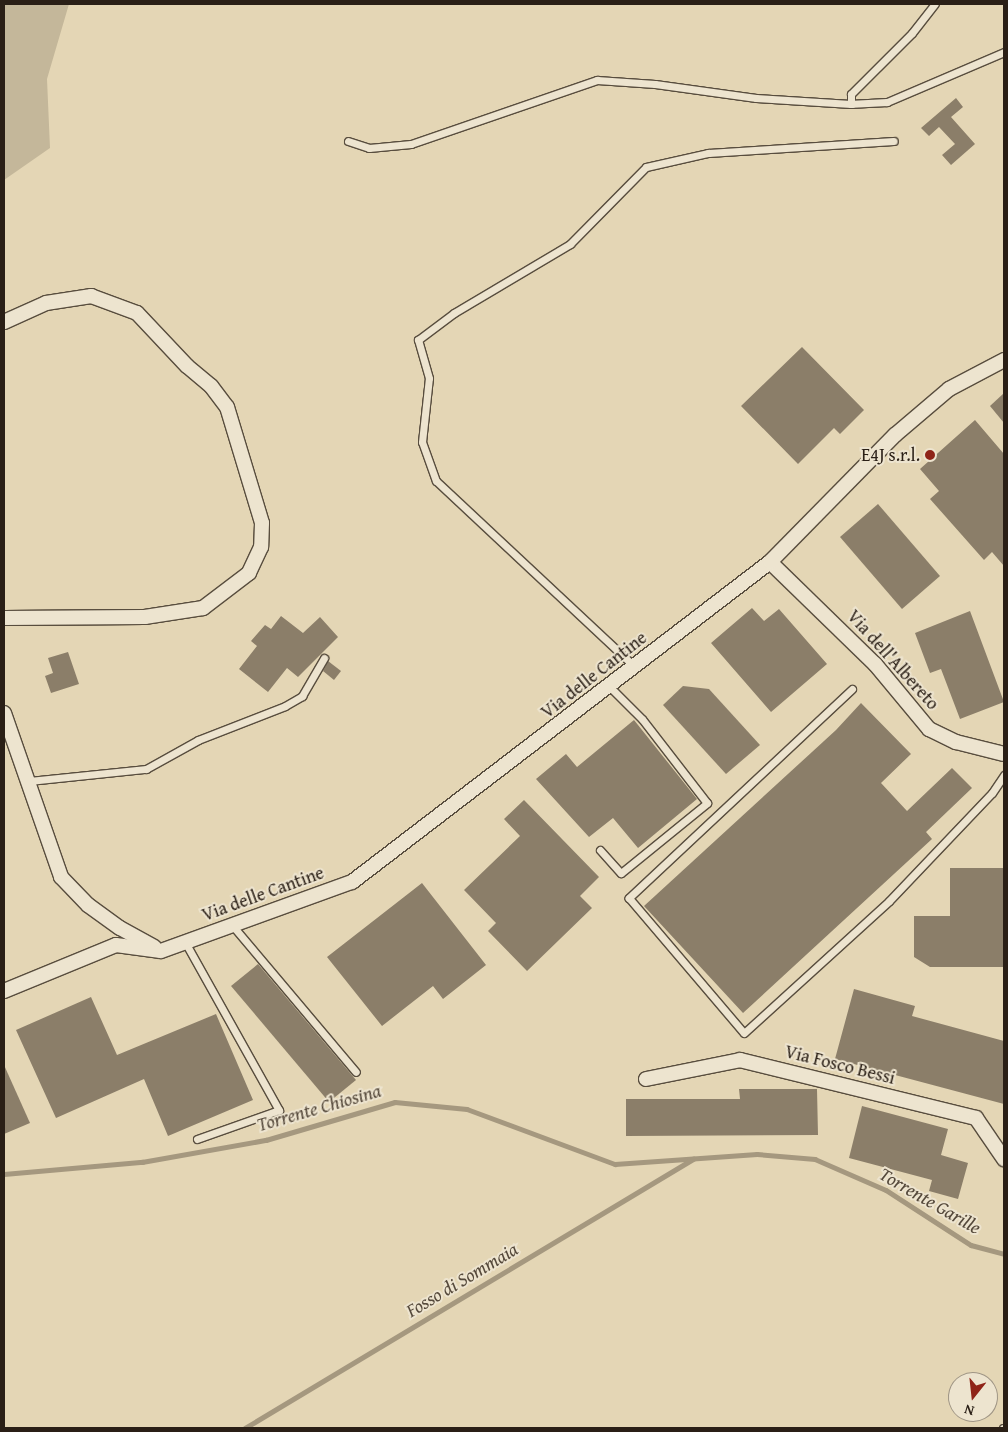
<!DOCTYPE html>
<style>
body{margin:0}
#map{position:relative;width:1008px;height:1432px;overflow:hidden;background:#e4d6b5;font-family:"Gentium Book Plus",serif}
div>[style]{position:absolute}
.green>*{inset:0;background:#c4b79a}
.stream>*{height:4.5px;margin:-2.25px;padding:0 2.25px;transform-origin:2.25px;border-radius:2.25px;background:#a5987f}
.building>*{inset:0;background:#8b7e69}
.roads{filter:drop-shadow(1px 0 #584d3e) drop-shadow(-1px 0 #584d3e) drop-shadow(0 1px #584d3e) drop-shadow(0 -1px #584d3e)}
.lane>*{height:7px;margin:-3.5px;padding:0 3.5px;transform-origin:3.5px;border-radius:3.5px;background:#ede4cf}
.street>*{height:14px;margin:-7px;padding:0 7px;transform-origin:7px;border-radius:7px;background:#ede4cf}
.dots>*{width:14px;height:14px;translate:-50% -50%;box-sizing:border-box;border:2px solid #ede4cf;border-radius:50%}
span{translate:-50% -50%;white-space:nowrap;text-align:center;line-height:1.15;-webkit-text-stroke:4px #ede4cf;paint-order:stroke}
.poi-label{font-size:18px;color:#2a1f16}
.right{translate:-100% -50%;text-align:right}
.street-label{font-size:18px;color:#2a1f16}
.water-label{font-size:19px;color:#55493b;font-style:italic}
.frame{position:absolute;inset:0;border:5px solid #2a1f16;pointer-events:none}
.north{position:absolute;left:948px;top:1372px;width:50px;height:50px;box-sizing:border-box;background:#ede4cf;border:1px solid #9f9585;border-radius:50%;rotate:196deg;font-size:14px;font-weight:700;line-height:20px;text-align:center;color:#2a1f16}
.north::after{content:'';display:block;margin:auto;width:18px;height:22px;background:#8f2418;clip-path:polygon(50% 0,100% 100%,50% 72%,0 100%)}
</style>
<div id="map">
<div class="green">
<div style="clip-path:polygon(4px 4px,69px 4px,47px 79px,50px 148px,4px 180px)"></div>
</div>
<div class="stream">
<div style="left:4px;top:1174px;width:139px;rotate:-5deg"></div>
<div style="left:142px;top:1162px;width:126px;rotate:-10.1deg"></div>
<div style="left:266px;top:1140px;width:134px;rotate:-16.4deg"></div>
<div style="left:395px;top:1102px;width:72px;rotate:5.6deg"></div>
<div style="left:467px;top:1109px;width:158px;rotate:20.4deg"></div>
<div style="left:615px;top:1164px;width:142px;rotate:-4deg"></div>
<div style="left:757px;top:1154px;width:58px;rotate:4.9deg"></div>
<div style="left:815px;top:1159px;width:77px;rotate:23.6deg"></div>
<div style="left:886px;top:1190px;width:101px;rotate:32.9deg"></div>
<div style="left:971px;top:1245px;width:34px;rotate:15deg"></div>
<div style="left:245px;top:1428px;width:523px;rotate:-30.98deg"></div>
</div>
<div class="building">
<div style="clip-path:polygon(956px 98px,963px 107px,951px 117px,975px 144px,951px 165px,942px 155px,955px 144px,939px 127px,929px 136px,921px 128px)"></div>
<div style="clip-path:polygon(802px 347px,864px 410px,840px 434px,834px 428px,798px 464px,741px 406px)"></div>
<div style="clip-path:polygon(1004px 393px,1004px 423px,990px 406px)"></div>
<div style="clip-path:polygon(975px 420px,1004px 454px,1004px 566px,992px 552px,984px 560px,930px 499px,939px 491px,920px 469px)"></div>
<div style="clip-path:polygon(878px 504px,940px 576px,902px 609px,840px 537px)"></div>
<div style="clip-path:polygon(752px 608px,764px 621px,779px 609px,827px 664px,771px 712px,711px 643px)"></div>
<div style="clip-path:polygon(970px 611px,1004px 702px,960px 719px,941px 669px,930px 673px,915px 633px)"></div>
<div style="clip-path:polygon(281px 616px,303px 633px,320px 617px,338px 637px,298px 677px,287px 668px,268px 692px,239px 669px,257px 646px,251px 641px,265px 625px,271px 629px)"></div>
<div style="clip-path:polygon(68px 652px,79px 684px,51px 693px,45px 676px,53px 673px,48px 658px)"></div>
<div style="clip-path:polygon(328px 661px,341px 671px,334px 680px,323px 671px)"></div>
<div style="clip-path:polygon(683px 686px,709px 689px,760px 745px,726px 774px,663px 705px)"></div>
<div style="clip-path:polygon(861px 703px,911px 754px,881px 783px,907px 811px,952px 768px,972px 788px,926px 832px,932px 839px,743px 1013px,644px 906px,836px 730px)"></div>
<div style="clip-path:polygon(634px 720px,697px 799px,638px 848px,613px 818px,589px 837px,536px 779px,566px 754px,577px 767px)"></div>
<div style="clip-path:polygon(524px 800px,599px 877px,580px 896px,592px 908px,527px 971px,488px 931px,496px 923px,464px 890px,520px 836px,504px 819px)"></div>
<div style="clip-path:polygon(950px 868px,1004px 868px,1004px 967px,930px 967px,914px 957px,914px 916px,950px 916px)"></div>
<div style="clip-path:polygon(422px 883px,486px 965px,443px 999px,433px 986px,382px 1026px,327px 957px)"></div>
<div style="clip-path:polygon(258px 964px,356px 1080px,329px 1102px,231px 986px)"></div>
<div style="clip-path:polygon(854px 989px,915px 1006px,912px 1016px,1004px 1041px,1004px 1104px,835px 1059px)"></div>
<div style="clip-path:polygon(91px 997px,117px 1055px,216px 1014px,253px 1100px,168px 1136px,144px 1079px,56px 1118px,16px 1030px)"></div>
<div style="clip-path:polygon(4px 1065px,30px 1123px,4px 1134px)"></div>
<div style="clip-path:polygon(739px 1089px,817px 1089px,818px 1135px,626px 1136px,626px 1099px,740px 1099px)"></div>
<div style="clip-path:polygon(862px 1106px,948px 1129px,941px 1155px,968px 1163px,958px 1199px,929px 1191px,932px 1180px,849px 1158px)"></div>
</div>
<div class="roads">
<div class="lane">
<div style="left:851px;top:104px;width:10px;rotate:-90deg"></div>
<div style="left:851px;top:94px;width:86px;rotate:-45deg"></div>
<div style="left:912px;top:33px;width:37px;rotate:-52deg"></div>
<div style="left:348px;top:141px;width:22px;rotate:18deg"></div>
<div style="left:369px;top:148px;width:42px;rotate:-5.4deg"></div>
<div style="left:411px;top:144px;width:197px;rotate:-19deg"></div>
<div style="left:597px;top:80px;width:58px;rotate:3.9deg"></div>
<div style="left:655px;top:84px;width:102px;rotate:7.9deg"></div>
<div style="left:756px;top:98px;width:95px;rotate:3.6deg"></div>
<div style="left:851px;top:104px;width:36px;rotate:-3deg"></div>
<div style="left:887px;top:102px;width:127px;rotate:-23.1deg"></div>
<div style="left:635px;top:667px;width:272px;rotate:-136.9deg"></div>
<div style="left:436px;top:481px;width:41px;rotate:-109.7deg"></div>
<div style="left:422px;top:442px;width:64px;rotate:-83.8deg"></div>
<div style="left:429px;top:378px;width:40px;rotate:-106deg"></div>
<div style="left:418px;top:340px;width:45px;rotate:-36.9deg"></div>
<div style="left:454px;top:313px;width:135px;rotate:-30.7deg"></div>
<div style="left:570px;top:244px;width:108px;rotate:-45.4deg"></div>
<div style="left:646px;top:167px;width:64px;rotate:-12.7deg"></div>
<div style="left:708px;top:153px;width:186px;rotate:-3.7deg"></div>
<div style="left:852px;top:689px;width:306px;rotate:136.9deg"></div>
<div style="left:629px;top:898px;width:177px;rotate:49.6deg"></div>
<div style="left:744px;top:1033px;width:196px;rotate:-42.3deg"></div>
<div style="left:889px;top:901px;width:149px;rotate:-46.4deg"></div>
<div style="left:992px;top:793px;width:22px;rotate:-56deg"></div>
<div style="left:29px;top:781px;width:118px;rotate:-5.9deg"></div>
<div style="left:146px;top:769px;width:60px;rotate:-29.1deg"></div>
<div style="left:198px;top:740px;width:93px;rotate:-21.3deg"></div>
<div style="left:285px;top:706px;width:20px;rotate:-30deg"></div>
<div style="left:302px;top:696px;width:44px;rotate:-59.9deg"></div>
<div style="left:600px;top:850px;width:31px;rotate:48deg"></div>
<div style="left:621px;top:873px;width:111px;rotate:-39.1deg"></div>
<div style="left:707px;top:803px;width:106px;rotate:-127.7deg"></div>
<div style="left:642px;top:719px;width:45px;rotate:-135deg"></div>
<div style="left:232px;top:925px;width:192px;rotate:49.9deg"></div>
<div style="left:185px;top:942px;width:193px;rotate:60.8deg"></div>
<div style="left:279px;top:1110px;width:87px;rotate:160.5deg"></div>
<div style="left:1003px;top:1428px;width:1px"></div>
</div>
<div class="street">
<div style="left:4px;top:322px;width:46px;rotate:-24.3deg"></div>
<div style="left:46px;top:303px;width:46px;rotate:-8.8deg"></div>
<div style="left:91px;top:296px;width:49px;rotate:20.3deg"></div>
<div style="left:137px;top:313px;width:73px;rotate:46.7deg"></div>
<div style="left:187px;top:366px;width:31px;rotate:40deg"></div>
<div style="left:211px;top:386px;width:26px;rotate:53deg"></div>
<div style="left:227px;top:407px;width:121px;rotate:73.2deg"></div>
<div style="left:262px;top:523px;width:24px;rotate:92deg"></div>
<div style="left:261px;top:547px;width:29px;rotate:115deg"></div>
<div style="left:249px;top:573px;width:58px;rotate:142.7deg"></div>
<div style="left:203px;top:608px;width:59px;rotate:171.2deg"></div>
<div style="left:145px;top:617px;width:141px;rotate:179.6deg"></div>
<div style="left:770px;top:562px;width:146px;rotate:44.2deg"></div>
<div style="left:875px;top:664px;width:85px;rotate:50.3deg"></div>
<div style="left:929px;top:729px;width:30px;rotate:26deg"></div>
<div style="left:956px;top:742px;width:49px;rotate:14deg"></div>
<div style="left:4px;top:713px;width:174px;rotate:70.8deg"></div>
<div style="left:61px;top:877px;width:39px;rotate:46deg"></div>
<div style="left:88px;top:905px;width:39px;rotate:36deg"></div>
<div style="left:120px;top:928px;width:39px;rotate:29deg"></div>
<div style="left:4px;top:991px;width:121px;rotate:-22.3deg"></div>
<div style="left:116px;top:945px;width:45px;rotate:7.6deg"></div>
<div style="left:161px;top:951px;width:203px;rotate:-19.9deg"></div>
<div style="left:352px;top:882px;width:526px;rotate:-37.44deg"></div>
<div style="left:770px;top:562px;width:178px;rotate:-45.5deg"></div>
<div style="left:895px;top:435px;width:71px;rotate:-40.4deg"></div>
<div style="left:949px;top:389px;width:62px;rotate:-27.8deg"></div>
<div style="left:646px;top:1079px;width:96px;rotate:-11.4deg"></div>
<div style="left:740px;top:1060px;width:243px;rotate:13.8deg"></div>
<div style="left:976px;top:1118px;width:50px;rotate:55.7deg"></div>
</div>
</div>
<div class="dots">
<div style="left:930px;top:455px;background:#8f2418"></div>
</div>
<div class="poi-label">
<span class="right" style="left:920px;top:455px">E4J s.r.l.</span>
</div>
<div class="street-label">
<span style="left:893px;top:660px;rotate:48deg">Via dell'Albereto</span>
<span style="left:594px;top:675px;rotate:-38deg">Via delle Cantine</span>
<span style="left:263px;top:894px;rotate:-20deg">Via delle Cantine</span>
<span style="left:840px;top:1065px;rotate:14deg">Via Fosco Bessi</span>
</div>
<div class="water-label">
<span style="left:319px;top:1108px;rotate:-16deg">Torrente Chiosina</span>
<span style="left:930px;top:1201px;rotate:30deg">Torrente Garille</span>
<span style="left:462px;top:1280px;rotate:-31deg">Fosso di Sommaia</span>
</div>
<div class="frame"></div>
<div class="north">N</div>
</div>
